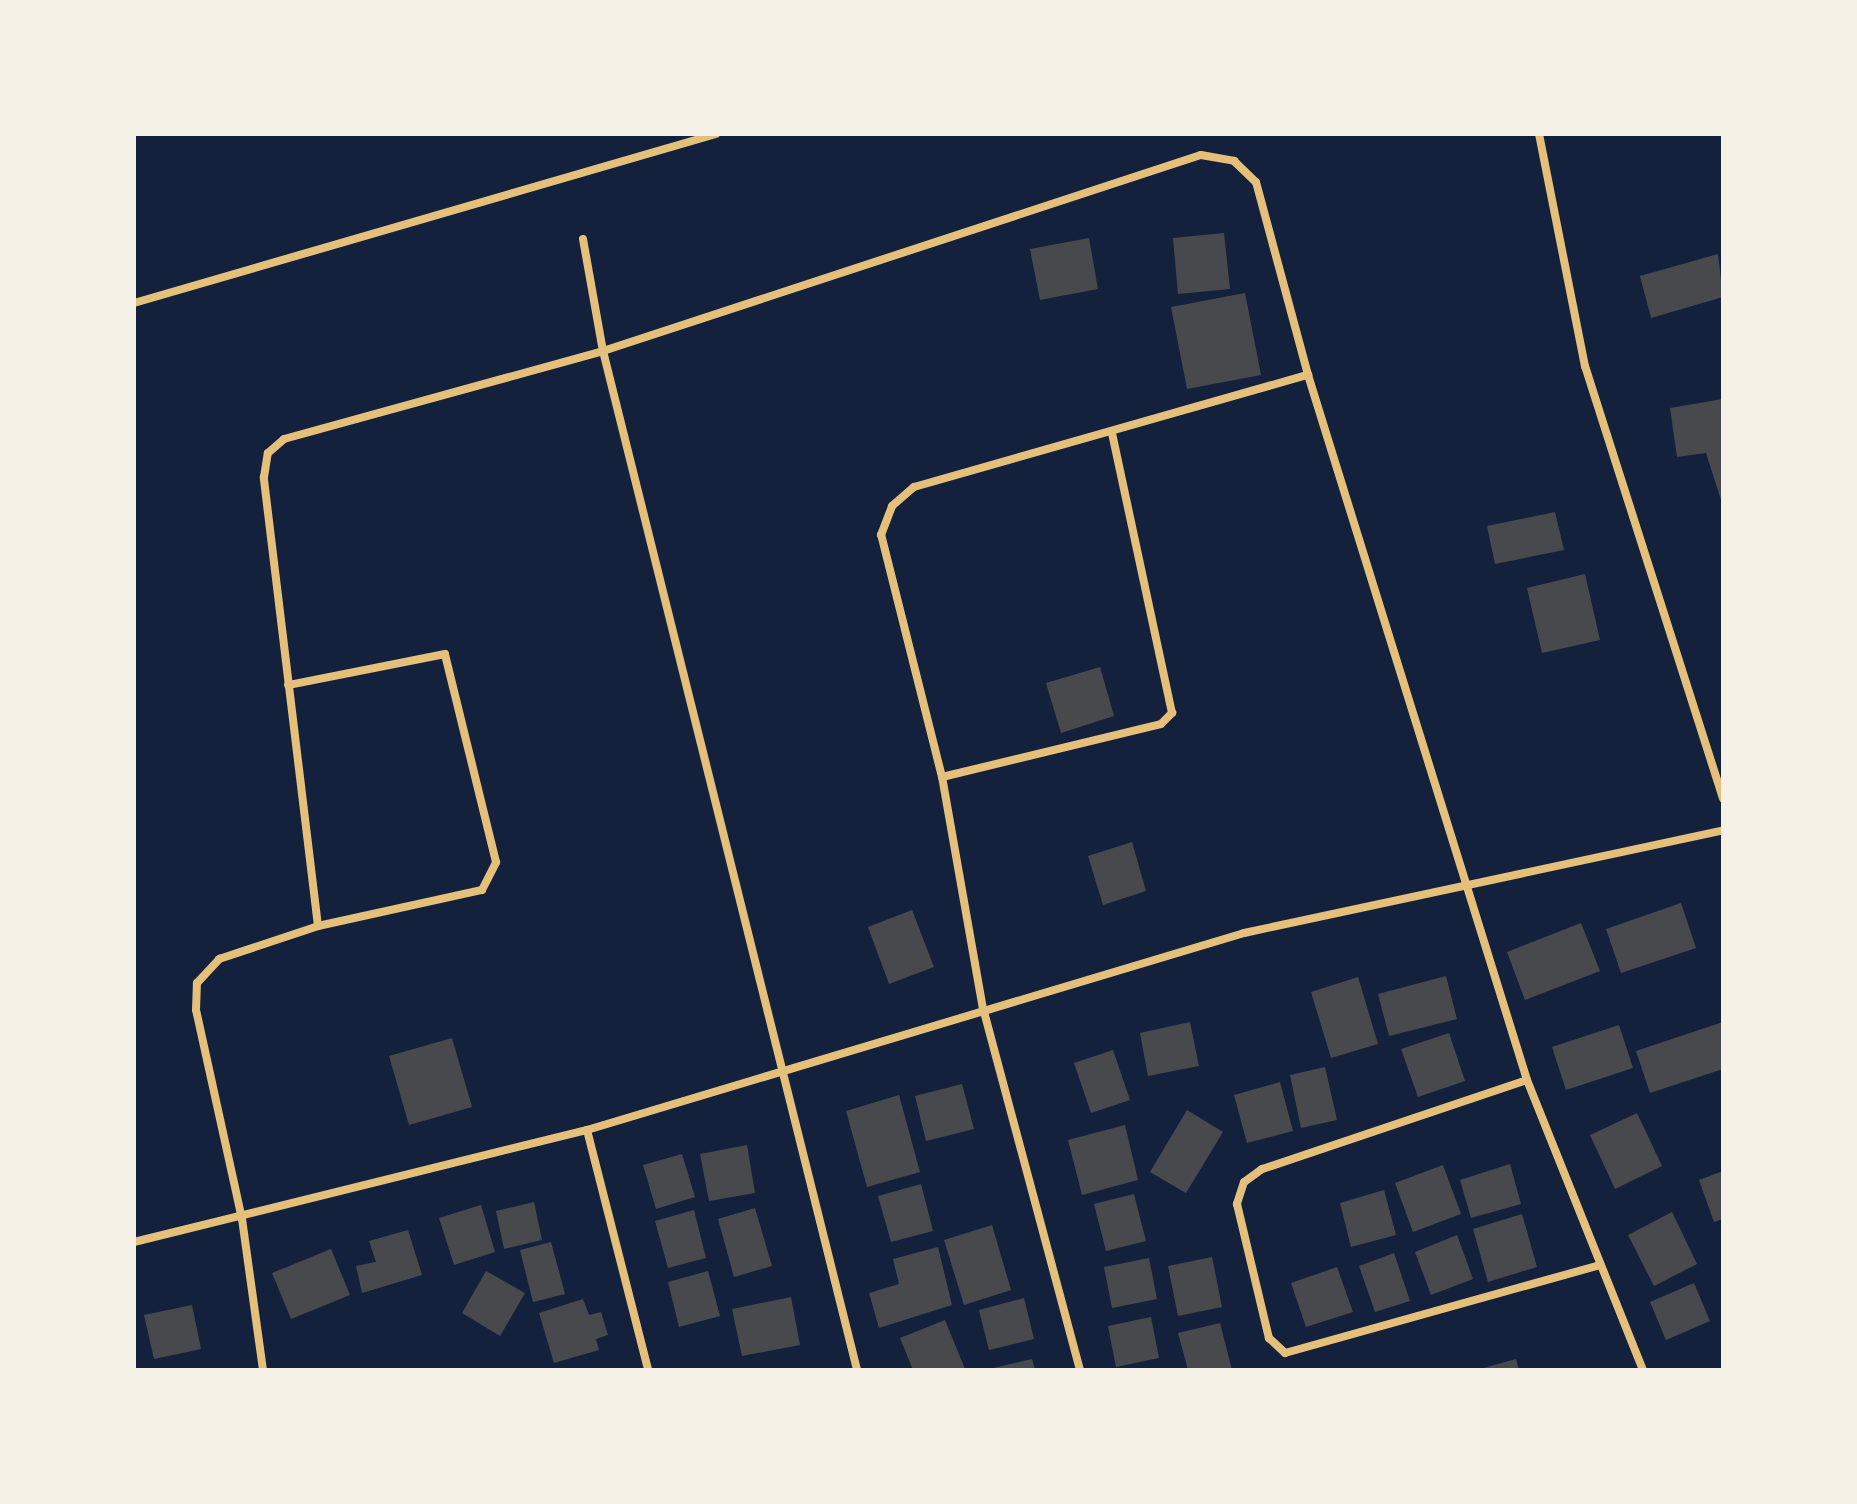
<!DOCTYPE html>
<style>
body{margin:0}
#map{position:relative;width:1857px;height:1504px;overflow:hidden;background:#14213d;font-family:"Golos Text",sans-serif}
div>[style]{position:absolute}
.building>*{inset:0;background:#48494c}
.minor>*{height:8px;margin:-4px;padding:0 4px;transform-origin:4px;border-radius:4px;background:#e5c07b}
span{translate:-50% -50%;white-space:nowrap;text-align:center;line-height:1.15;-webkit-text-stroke:8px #f6f1e7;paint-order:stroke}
.frame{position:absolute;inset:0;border:136px solid #f6f1e7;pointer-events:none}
</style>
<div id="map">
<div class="building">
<div style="clip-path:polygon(1224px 233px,1230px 289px,1178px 294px,1173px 238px)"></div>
<div style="clip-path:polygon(1089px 238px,1098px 289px,1040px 300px,1030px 249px)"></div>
<div style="clip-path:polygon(1718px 254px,1723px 297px,1651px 318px,1640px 276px)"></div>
<div style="clip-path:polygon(1245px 293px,1261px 375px,1187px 389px,1171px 307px)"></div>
<div style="clip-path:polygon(1723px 399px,1723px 503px,1722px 503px,1706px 453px,1677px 457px,1670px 408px)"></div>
<div style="clip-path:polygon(1555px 512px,1564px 550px,1495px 564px,1487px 526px)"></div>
<div style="clip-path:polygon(1585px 574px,1600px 640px,1542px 653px,1527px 588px)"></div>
<div style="clip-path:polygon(1100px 667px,1114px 716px,1061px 733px,1046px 683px)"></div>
<div style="clip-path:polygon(1132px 842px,1146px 891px,1103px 905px,1088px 856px)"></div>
<div style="clip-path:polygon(1681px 903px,1696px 948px,1621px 973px,1606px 929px)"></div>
<div style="clip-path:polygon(912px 910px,934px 967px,889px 984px,868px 927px)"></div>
<div style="clip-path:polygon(1581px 923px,1600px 971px,1525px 1000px,1507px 952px)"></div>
<div style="clip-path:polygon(1446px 976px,1457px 1019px,1389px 1036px,1378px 994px)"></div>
<div style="clip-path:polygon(1358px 977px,1378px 1044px,1331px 1058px,1311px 992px)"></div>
<div style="clip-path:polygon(1190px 1022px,1199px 1066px,1148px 1076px,1140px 1033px)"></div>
<div style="clip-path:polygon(1723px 1022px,1723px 1069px,1650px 1093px,1636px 1051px)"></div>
<div style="clip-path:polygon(1619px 1025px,1633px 1068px,1566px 1090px,1552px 1047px)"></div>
<div style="clip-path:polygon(1449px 1033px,1465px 1081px,1418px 1097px,1401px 1049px)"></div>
<div style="clip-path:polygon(452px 1038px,472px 1107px,409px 1125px,389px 1056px)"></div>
<div style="clip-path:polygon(1113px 1050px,1130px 1100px,1091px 1113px,1074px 1063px)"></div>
<div style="clip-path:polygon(1325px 1067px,1337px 1120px,1301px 1128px,1290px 1075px)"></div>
<div style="clip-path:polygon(1280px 1082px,1293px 1131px,1247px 1143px,1234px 1095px)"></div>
<div style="clip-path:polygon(962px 1084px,974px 1129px,926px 1141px,915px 1096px)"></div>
<div style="clip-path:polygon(899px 1095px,920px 1172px,867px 1187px,846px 1111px)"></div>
<div style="clip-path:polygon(1187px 1110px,1223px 1132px,1186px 1193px,1150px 1172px)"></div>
<div style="clip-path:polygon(1637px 1113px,1662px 1166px,1615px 1189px,1590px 1135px)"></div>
<div style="clip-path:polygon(1125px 1125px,1138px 1180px,1082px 1195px,1068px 1140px)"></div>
<div style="clip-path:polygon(747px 1145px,755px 1193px,709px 1201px,700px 1154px)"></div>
<div style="clip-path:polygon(682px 1154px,695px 1197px,656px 1209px,643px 1165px)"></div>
<div style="clip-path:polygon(1510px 1164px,1521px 1204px,1471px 1218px,1460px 1180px)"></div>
<div style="clip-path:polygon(1443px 1165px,1461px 1214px,1413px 1232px,1395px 1183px)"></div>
<div style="clip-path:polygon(1723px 1171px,1723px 1219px,1714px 1222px,1699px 1180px)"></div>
<div style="clip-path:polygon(921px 1184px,933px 1231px,891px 1242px,878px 1196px)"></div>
<div style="clip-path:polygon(1384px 1190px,1396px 1235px,1351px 1247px,1340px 1203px)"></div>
<div style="clip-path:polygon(1134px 1194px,1146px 1241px,1106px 1251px,1094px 1204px)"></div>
<div style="clip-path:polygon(534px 1202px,542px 1240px,504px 1249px,496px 1211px)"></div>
<div style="clip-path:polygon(481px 1205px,495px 1252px,454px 1265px,439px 1218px)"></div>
<div style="clip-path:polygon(755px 1208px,772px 1266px,734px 1277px,718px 1219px)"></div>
<div style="clip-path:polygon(694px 1210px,706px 1258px,668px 1268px,655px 1221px)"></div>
<div style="clip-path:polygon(1672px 1212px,1697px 1264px,1654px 1286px,1628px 1235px)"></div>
<div style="clip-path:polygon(1522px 1214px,1537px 1267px,1488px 1282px,1473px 1229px)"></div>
<div style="clip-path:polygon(992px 1225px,1011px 1290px,964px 1305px,944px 1240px)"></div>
<div style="clip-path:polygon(408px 1230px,422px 1275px,362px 1293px,356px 1266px,376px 1262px,369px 1241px)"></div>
<div style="clip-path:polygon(1457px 1235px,1473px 1279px,1431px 1295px,1415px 1252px)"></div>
<div style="clip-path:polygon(551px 1242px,565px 1294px,533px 1302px,520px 1250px)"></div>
<div style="clip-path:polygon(938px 1247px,952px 1305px,879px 1328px,869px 1293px,899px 1284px,893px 1259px)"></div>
<div style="clip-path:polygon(331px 1249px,350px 1295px,291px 1319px,272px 1273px)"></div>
<div style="clip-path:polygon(1394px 1253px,1410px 1301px,1375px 1312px,1359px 1266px)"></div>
<div style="clip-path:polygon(1212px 1257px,1222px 1307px,1178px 1316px,1168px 1266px)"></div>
<div style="clip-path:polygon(1149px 1258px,1157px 1299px,1112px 1308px,1104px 1267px)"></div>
<div style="clip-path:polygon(1337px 1267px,1353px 1312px,1306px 1327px,1291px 1283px)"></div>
<div style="clip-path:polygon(486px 1271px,525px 1293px,500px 1336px,462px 1313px)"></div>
<div style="clip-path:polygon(708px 1271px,720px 1316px,679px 1327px,668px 1282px)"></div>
<div style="clip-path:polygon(1694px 1283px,1710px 1321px,1666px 1340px,1650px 1302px)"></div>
<div style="clip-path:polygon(791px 1297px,800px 1345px,742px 1356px,732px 1309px)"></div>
<div style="clip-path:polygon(1024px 1298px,1034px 1339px,989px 1350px,979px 1310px)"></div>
<div style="clip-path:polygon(583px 1299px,589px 1315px,601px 1312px,608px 1335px,596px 1339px,599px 1350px,554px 1363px,539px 1313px)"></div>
<div style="clip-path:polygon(192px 1305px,201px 1349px,154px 1359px,144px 1315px)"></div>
<div style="clip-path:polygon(1151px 1317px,1159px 1358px,1116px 1367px,1108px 1326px)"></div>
<div style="clip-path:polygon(945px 1320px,965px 1369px,913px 1370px,900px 1338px)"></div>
<div style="clip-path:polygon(1220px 1323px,1232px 1370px,1188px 1370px,1178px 1333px)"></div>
<div style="clip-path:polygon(1032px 1359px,1035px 1370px,989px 1370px,989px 1369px)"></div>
<div style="clip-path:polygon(1516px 1359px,1519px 1370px,1480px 1370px,1480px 1369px)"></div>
</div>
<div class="minor">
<div style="left:1539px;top:134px;width:237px;rotate:78.8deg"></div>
<div style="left:1585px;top:366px;width:454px;rotate:72.3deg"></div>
<div style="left:583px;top:239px;width:114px;rotate:79.9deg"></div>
<div style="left:603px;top:351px;width:1050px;rotate:76deg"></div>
<div style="left:134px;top:303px;width:606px;rotate:-16.19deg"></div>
<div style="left:942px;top:777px;width:225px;rotate:-13.6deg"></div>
<div style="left:1161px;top:724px;width:16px;rotate:-45deg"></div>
<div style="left:1172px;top:713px;width:286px;rotate:-102.1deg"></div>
<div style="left:318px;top:926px;width:452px;rotate:-96.9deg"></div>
<div style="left:264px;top:477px;width:24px;rotate:-81deg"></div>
<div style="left:268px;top:453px;width:21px;rotate:-41deg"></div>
<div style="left:284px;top:439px;width:331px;rotate:-15.4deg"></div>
<div style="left:603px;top:351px;width:629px;rotate:-18.15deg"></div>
<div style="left:1201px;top:155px;width:34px;rotate:10deg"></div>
<div style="left:1234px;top:161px;width:30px;rotate:44deg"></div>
<div style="left:1256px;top:182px;width:200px;rotate:74.9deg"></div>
<div style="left:1308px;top:375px;width:738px;rotate:72.74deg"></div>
<div style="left:1527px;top:1080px;width:312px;rotate:68.2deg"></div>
<div style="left:1527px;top:1080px;width:280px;rotate:161.4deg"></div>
<div style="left:1262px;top:1169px;width:22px;rotate:144deg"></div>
<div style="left:1244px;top:1182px;width:23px;rotate:108deg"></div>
<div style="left:1237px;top:1204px;width:138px;rotate:76.6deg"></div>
<div style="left:1269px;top:1338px;width:22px;rotate:43deg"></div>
<div style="left:1285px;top:1353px;width:327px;rotate:-15.6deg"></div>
<div style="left:587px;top:1130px;width:248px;rotate:75.7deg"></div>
<div style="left:134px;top:1242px;width:467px;rotate:-13.9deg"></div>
<div style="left:587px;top:1130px;width:686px;rotate:-16.69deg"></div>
<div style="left:1244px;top:933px;width:490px;rotate:-12.1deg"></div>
<div style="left:263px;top:1370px;width:152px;rotate:-97.9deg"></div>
<div style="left:242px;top:1219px;width:214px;rotate:-102.4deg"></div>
<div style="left:196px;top:1010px;width:27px;rotate:-88deg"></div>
<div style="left:197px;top:983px;width:33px;rotate:-47deg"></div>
<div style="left:219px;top:959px;width:104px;rotate:-18.4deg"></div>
<div style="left:318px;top:926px;width:168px;rotate:-12.4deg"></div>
<div style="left:482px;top:890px;width:31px;rotate:-63deg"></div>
<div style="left:496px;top:862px;width:214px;rotate:-103.8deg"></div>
<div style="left:445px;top:654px;width:160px;rotate:168.8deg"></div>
<div style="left:1080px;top:1370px;width:374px;rotate:-105deg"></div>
<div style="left:983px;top:1009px;width:236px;rotate:-100deg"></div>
<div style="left:942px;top:777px;width:250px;rotate:-104.1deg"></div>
<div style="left:881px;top:535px;width:31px;rotate:-69deg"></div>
<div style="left:892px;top:506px;width:29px;rotate:-41deg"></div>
<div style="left:914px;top:487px;width:410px;rotate:-15.9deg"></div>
</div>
<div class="frame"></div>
</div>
